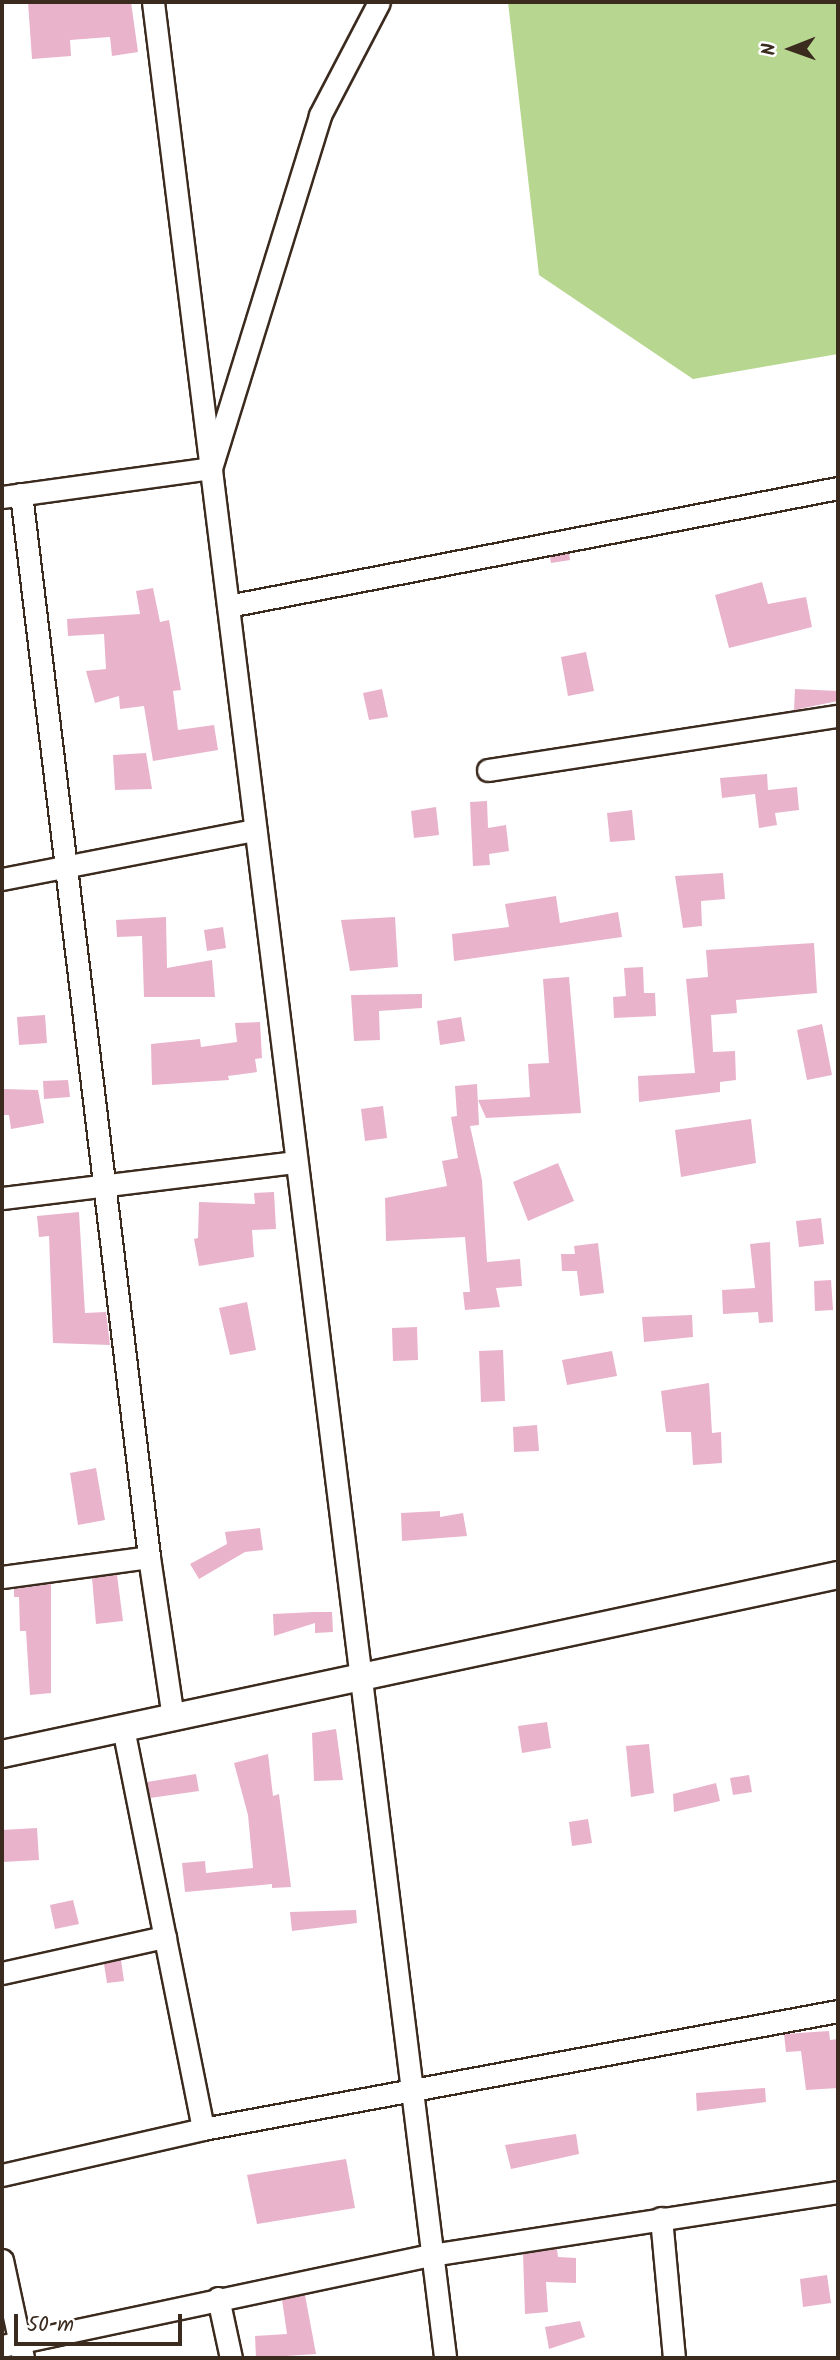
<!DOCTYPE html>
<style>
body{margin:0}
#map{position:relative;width:840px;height:2360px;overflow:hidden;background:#fff;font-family:Kalam,sans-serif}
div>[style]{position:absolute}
.green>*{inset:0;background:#b7d68f}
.building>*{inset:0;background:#e9b3cc}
.roads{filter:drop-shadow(2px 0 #3b2a1e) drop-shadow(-2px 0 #3b2a1e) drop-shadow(0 2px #3b2a1e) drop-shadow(0 -2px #3b2a1e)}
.minor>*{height:21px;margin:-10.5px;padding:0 10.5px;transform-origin:10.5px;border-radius:10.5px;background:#fff}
.tertiary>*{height:26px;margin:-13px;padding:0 13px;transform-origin:13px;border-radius:13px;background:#fff}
span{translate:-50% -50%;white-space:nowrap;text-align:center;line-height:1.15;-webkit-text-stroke:5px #fff;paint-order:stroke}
.frame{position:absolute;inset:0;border:4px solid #3b2a1e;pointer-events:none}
.north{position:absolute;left:756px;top:14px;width:70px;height:70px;-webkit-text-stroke:5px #fff;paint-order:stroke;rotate:269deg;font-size:19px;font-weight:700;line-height:28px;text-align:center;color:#3b2a1e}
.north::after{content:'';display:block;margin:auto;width:24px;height:32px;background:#3b2a1e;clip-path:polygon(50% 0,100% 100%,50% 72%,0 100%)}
.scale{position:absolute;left:14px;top:2314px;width:168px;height:32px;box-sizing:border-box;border:4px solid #3b2a1e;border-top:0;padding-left:9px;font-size:21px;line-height:24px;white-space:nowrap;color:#3b2a1e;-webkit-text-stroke:5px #fff;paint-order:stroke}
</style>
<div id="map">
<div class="green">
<div style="clip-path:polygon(508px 2px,838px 2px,838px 354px,693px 379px,539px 275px)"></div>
</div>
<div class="building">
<div style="clip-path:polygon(28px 2px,131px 2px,138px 52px,112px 56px,110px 37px,70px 40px,71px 56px,32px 59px)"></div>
<div style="clip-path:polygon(569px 553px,570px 560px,551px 563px,550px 557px)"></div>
<div style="clip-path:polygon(762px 582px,768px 604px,806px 597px,812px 627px,729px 648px,715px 595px)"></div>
<div style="clip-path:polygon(153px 588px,160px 622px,169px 620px,181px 690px,173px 691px,178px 730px,214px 725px,218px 750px,153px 761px,144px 706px,120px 709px,119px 696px,95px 703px,86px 671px,106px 669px,104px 634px,68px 636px,67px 619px,140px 614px,136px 591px)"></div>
<div style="clip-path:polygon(586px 652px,594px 691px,568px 696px,561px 657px)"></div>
<div style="clip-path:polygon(382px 689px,388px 717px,369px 720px,363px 693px)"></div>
<div style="clip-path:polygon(795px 689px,838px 691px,838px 701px,794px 710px)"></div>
<div style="clip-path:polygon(146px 753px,152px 789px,115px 790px,113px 755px)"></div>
<div style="clip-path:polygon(767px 774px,768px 790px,797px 787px,799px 810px,775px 813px,777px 825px,759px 828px,755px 794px,722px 798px,720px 778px)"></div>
<div style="clip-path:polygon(487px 801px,488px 828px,506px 825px,509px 851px,489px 854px,490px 865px,473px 866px,470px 802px)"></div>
<div style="clip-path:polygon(436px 807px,439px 835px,414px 838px,411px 811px)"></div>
<div style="clip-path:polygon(632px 810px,635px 840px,610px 842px,607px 813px)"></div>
<div style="clip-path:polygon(723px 873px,725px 899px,701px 901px,702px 926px,683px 928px,675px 876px)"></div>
<div style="clip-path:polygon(556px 896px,560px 923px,618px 912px,622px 937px,454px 961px,452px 934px,509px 927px,505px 904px)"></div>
<div style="clip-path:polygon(166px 917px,167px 968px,212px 960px,215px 997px,144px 997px,142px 936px,117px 937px,116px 920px)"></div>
<div style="clip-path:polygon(395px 917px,398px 967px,350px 971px,341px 920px)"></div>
<div style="clip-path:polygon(223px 927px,226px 948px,207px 951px,204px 930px)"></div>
<div style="clip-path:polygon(814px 943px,817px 993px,736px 1000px,737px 1013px,711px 1015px,713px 1052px,735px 1051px,736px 1080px,720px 1082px,720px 1092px,639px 1102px,638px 1076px,695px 1073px,686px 979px,708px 977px,706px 950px)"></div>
<div style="clip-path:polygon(643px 967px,644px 993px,655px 993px,656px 1016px,614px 1018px,613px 997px,626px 996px,624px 968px)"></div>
<div style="clip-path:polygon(569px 977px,581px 1113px,486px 1118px,478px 1100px,530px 1097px,528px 1064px,549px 1063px,543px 979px)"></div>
<div style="clip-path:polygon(422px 994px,422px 1008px,379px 1011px,380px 1040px,354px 1041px,351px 995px)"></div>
<div style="clip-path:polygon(45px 1015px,47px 1043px,19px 1045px,17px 1017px)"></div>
<div style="clip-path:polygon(461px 1017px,465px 1041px,440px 1045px,437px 1021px)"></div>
<div style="clip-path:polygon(260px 1022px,262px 1058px,255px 1059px,257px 1072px,228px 1076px,229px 1080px,152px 1085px,151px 1044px,200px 1039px,201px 1047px,237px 1042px,235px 1023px)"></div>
<div style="clip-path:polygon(822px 1024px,832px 1075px,807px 1080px,797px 1030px)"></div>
<div style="clip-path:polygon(68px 1080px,70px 1097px,44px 1099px,43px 1081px)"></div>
<div style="clip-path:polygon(477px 1084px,479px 1125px,470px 1126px,482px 1180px,487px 1262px,520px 1259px,522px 1286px,496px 1288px,500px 1307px,465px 1310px,463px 1292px,470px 1292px,465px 1237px,386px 1241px,385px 1198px,447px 1186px,442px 1161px,458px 1158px,451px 1117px,457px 1116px,455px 1086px)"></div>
<div style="clip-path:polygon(2px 1089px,38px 1090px,44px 1123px,11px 1129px,9px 1115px,2px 1115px)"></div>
<div style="clip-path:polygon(383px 1106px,387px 1138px,365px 1141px,361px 1109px)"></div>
<div style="clip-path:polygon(751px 1119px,756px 1163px,681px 1177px,675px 1130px)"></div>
<div style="clip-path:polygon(558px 1163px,574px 1201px,528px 1221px,513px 1182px)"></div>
<div style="clip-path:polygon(274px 1192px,276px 1229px,252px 1230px,254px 1257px,199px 1266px,194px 1239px,198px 1238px,199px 1202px,255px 1204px,254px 1193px)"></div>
<div style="clip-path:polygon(79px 1212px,85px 1313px,106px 1312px,110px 1345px,53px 1343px,49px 1236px,39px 1237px,37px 1216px)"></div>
<div style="clip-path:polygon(821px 1218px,824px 1244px,799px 1247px,796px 1221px)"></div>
<div style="clip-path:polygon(770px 1242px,773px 1322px,759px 1323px,758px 1312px,723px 1314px,722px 1290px,755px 1288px,750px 1244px)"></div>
<div style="clip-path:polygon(598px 1243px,604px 1293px,580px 1296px,577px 1271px,562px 1271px,561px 1254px,575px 1254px,574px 1246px)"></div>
<div style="clip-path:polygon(831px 1280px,833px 1310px,815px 1311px,814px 1281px)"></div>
<div style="clip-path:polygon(247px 1302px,256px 1350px,230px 1355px,219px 1308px)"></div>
<div style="clip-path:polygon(692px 1315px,693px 1337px,644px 1342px,642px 1317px)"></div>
<div style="clip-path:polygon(417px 1327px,418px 1360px,393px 1361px,392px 1328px)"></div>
<div style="clip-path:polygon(503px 1350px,505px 1401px,481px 1402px,479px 1351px)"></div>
<div style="clip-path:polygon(612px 1351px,617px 1376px,567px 1385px,562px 1360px)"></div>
<div style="clip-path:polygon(709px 1383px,712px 1433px,721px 1432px,722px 1463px,693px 1465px,691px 1432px,666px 1432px,661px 1391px)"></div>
<div style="clip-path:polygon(537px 1425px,539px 1451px,514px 1452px,513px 1427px)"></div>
<div style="clip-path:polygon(96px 1468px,105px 1520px,78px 1525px,70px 1473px)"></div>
<div style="clip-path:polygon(440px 1511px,440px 1517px,463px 1513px,467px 1536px,402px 1541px,401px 1513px)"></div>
<div style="clip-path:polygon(260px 1528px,263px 1550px,245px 1552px,199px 1579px,190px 1564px,227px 1544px,225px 1532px)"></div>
<div style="clip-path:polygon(117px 1575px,123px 1621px,96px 1624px,92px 1578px)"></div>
<div style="clip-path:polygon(51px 1584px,51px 1693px,30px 1695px,26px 1631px,20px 1631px,19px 1597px,14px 1597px,14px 1589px)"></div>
<div style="clip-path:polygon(314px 1612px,332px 1612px,333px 1632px,315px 1633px,315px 1623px,274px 1636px,273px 1614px)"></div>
<div style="clip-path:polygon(547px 1722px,551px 1748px,522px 1753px,518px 1726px)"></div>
<div style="clip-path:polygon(336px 1729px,343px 1780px,314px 1781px,312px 1733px)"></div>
<div style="clip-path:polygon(649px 1744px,654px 1793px,631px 1797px,626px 1746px)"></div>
<div style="clip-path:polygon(268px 1754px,273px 1796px,279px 1794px,291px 1887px,272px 1888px,272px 1884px,185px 1892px,182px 1863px,205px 1861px,206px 1873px,253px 1868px,248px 1815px,234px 1763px)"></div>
<div style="clip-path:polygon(196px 1774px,199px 1791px,150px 1798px,147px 1782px)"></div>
<div style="clip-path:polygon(749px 1775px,752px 1792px,733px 1795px,730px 1778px)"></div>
<div style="clip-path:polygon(716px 1783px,720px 1801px,674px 1812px,673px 1794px)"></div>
<div style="clip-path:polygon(588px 1819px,592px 1843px,572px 1846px,569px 1822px)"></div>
<div style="clip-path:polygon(37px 1828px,39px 1860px,2px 1862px,2px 1830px)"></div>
<div style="clip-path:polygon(73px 1900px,79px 1924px,55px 1929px,50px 1905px)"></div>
<div style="clip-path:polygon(356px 1910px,357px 1923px,292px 1931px,290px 1912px)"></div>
<div style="clip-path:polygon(121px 1960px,124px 1981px,107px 1983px,104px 1964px)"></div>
<div style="clip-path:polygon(829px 2031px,830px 2040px,838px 2039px,838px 2088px,806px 2090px,801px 2051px,786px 2052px,784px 2034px)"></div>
<div style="clip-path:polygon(765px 2088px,766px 2102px,697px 2111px,696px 2093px)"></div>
<div style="clip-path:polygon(576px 2134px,579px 2154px,511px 2169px,505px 2145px)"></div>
<div style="clip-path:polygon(346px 2159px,355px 2208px,257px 2224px,247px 2175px)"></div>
<div style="clip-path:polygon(557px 2249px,558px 2257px,576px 2258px,576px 2283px,546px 2282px,548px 2312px,525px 2314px,523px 2254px)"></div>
<div style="clip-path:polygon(827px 2275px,831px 2303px,803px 2307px,800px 2279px)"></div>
<div style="clip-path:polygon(305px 2295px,316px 2354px,256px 2358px,255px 2336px,287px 2334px,282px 2300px)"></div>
<div style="clip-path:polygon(580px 2321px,585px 2337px,549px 2349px,545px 2327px)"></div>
</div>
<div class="roads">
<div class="minor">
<div style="left:153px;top:2px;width:2374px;rotate:82.93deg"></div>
<div style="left:21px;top:494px;width:1071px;rotate:83.13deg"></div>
<div style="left:149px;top:1557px;width:162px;rotate:81.5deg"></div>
<div style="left:2px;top:497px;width:211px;rotate:-7.9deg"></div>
<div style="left:211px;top:468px;width:369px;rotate:-72.8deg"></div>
<div style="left:320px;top:115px;width:127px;rotate:-62.4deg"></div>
<div style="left:228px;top:606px;width:621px;rotate:-10.95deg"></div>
<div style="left:488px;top:770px;width:354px;rotate:-8.8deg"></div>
<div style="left:2px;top:879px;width:258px;rotate:-11deg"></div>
<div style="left:2px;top:1198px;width:296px;rotate:-7deg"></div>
<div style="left:2px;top:1577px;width:148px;rotate:-7.7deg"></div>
<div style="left:123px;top:1728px;width:409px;rotate:78.7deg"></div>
<div style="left:2px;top:1973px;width:167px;rotate:-12.5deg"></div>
<div style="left:2px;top:2175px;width:206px;rotate:-12.9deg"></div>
<div style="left:203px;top:2129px;width:646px;rotate:-10.53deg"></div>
<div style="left:661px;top:2218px;width:141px;rotate:84.7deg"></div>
<div style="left:2px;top:2260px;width:100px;rotate:77.9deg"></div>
<div style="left:218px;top:2298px;width:61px;rotate:77.8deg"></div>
<div style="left:2px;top:2346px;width:439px;rotate:-12deg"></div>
<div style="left:431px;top:2255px;width:412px;rotate:-8.8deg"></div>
</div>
<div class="tertiary">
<div style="left:2px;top:1754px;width:855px;rotate:-12.09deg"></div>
</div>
</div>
<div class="frame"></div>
<div class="north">N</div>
<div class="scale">50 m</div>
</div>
